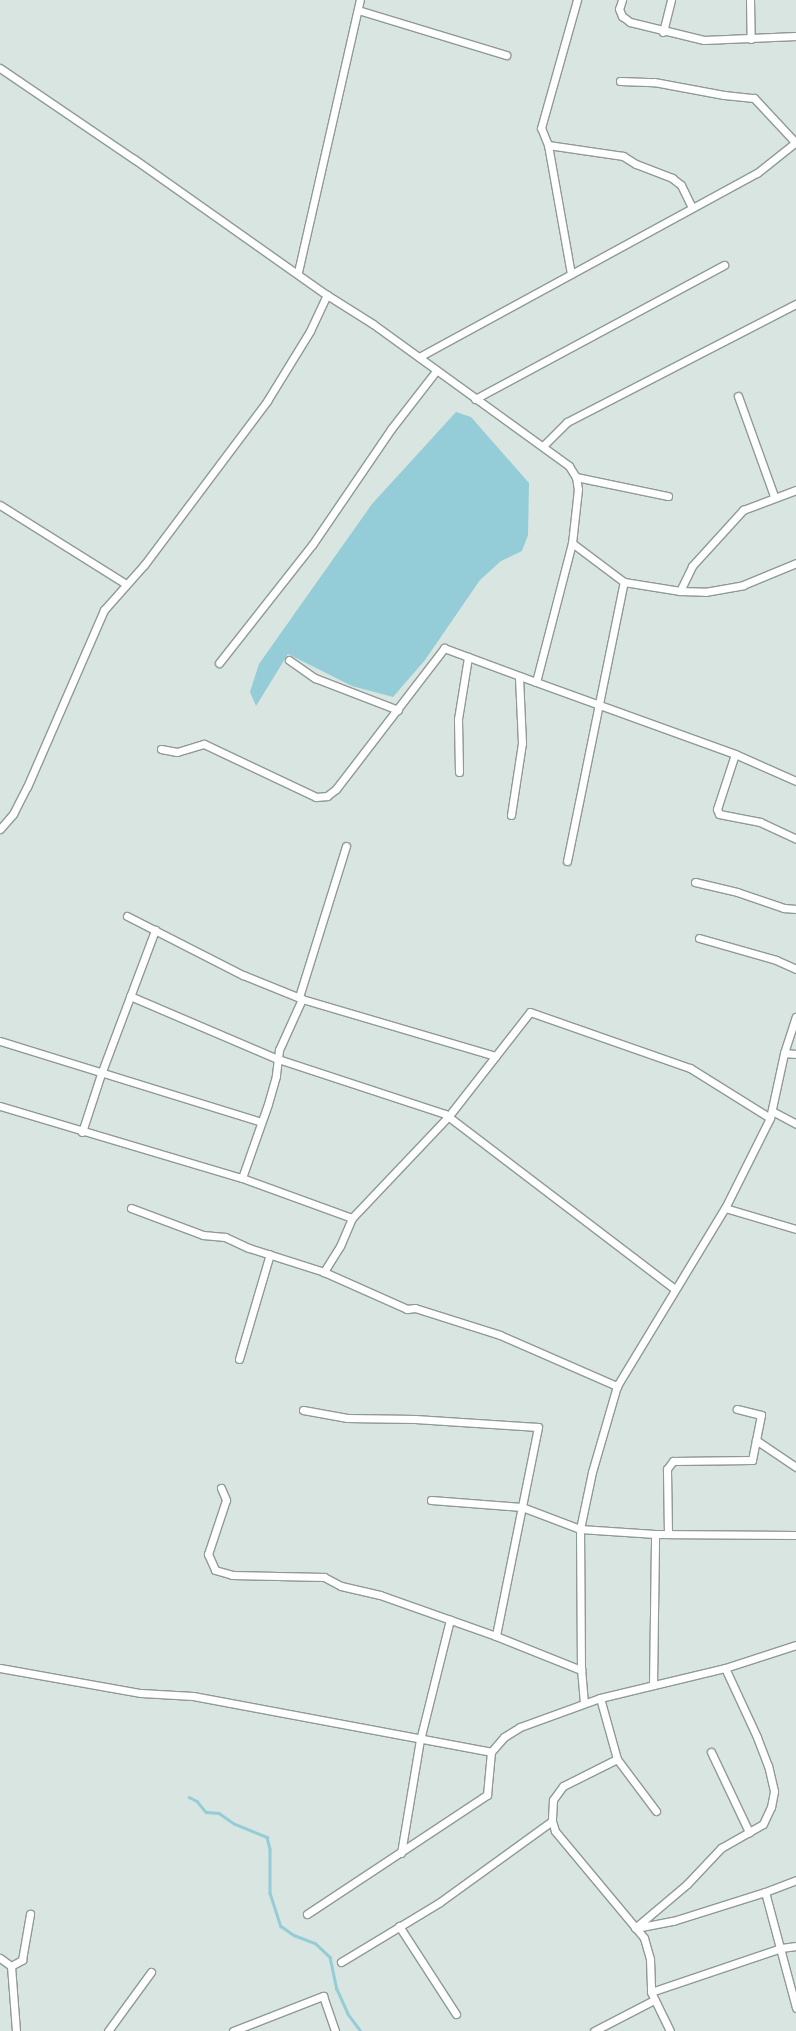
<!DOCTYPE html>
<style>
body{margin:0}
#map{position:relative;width:796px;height:2031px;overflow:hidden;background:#d9e5e1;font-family:"PT Sans",sans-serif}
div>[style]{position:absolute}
.water>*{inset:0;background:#94ccd7}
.stream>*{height:2.5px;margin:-1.25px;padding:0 1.25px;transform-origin:1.25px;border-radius:1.25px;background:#94ccd7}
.roads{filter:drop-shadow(1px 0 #8f9a96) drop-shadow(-1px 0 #8f9a96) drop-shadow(0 1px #8f9a96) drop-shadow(0 -1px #8f9a96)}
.street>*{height:7px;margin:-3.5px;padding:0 3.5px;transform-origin:3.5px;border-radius:3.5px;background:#fff}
span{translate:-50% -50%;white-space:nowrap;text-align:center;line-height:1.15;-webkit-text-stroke:4px #fff;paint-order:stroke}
</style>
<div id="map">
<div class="water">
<div style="clip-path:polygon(456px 412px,471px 417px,529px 483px,528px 535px,522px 551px,501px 561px,480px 580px,425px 660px,393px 697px,352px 686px,288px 654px,256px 706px,250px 692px,259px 664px,372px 504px)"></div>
</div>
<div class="stream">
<div style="left:189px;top:1797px;width:9px;rotate:27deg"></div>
<div style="left:197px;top:1801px;width:14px;rotate:51deg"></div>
<div style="left:206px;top:1812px;width:13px;rotate:4deg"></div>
<div style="left:219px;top:1813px;width:19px;rotate:35deg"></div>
<div style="left:235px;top:1824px;width:35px;rotate:22deg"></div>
<div style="left:267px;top:1837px;width:12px;rotate:76deg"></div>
<div style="left:270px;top:1849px;width:44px;rotate:90deg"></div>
<div style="left:270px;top:1893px;width:35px;rotate:72deg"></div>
<div style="left:281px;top:1926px;width:16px;rotate:35deg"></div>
<div style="left:294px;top:1935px;width:22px;rotate:21deg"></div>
<div style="left:315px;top:1943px;width:21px;rotate:43deg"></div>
<div style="left:330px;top:1957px;width:33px;rotate:78deg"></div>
<div style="left:337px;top:1989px;width:27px;rotate:66deg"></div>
<div style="left:348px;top:2014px;width:21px;rotate:53deg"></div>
</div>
<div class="roads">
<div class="street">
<div style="left:622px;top:0;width:9px;rotate:108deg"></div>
<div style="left:619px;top:9px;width:8px;rotate:67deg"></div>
<div style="left:622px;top:16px;width:10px;rotate:37deg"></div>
<div style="left:630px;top:22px;width:76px;rotate:13.7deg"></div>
<div style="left:704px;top:40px;width:92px;rotate:-2.5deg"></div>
<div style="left:750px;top:0;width:39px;rotate:89deg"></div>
<div style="left:358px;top:10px;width:155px;rotate:16.9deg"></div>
<div style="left:663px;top:32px;width:33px;rotate:-76deg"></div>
<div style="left:0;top:68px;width:162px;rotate:34.2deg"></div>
<div style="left:134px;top:159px;width:236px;rotate:35.2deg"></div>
<div style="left:327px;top:295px;width:54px;rotate:32.2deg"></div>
<div style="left:373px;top:324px;width:242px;rotate:35.9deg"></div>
<div style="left:569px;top:466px;width:13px;rotate:58deg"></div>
<div style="left:576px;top:477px;width:12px;rotate:81deg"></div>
<div style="left:578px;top:489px;width:54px;rotate:96.3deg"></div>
<div style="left:620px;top:81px;width:34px;rotate:2deg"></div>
<div style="left:654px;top:82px;width:71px;rotate:10.5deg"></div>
<div style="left:724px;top:95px;width:30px;rotate:6deg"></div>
<div style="left:754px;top:98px;width:62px;rotate:47deg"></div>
<div style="left:548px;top:145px;width:76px;rotate:8.3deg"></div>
<div style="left:623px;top:156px;width:15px;rotate:32deg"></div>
<div style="left:636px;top:164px;width:39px;rotate:21deg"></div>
<div style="left:672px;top:178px;width:11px;rotate:38deg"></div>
<div style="left:681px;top:185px;width:25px;rotate:64deg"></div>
<div style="left:298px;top:272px;width:279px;rotate:-77.2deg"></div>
<div style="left:571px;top:274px;width:131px;rotate:-100.1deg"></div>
<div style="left:548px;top:145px;width:18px;rotate:-112deg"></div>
<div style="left:541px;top:128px;width:133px;rotate:-74.3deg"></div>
<div style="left:419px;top:357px;width:385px;rotate:-28.6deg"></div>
<div style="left:757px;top:173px;width:50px;rotate:-38.5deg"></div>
<div style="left:738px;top:396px;width:106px;rotate:70.2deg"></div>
<div style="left:475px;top:399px;width:283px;rotate:-28.3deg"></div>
<div style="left:543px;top:446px;width:34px;rotate:-45deg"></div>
<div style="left:567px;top:422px;width:258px;rotate:-27.3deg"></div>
<div style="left:576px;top:477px;width:94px;rotate:11.7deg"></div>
<div style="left:0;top:505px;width:149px;rotate:32.1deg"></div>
<div style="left:680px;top:591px;width:28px;rotate:-64deg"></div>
<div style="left:692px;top:566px;width:76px;rotate:-47.7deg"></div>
<div style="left:743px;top:510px;width:57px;rotate:-20.7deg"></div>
<div style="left:289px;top:660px;width:32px;rotate:35deg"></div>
<div style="left:315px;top:678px;width:89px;rotate:21.1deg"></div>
<div style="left:219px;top:663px;width:150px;rotate:-51.8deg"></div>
<div style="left:312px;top:545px;width:140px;rotate:-55.7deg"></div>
<div style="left:391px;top:429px;width:73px;rotate:-52.2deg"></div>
<div style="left:536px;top:682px;width:212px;rotate:19.9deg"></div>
<div style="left:735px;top:754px;width:67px;rotate:23.9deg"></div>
<div style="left:161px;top:749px;width:16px;rotate:11deg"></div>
<div style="left:177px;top:752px;width:28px;rotate:-17deg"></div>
<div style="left:204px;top:744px;width:124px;rotate:25.3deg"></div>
<div style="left:316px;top:797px;width:11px;rotate:-5deg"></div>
<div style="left:327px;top:796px;width:11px;rotate:-38deg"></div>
<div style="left:336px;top:789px;width:178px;rotate:-52.5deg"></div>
<div style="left:444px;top:648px;width:98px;rotate:20.3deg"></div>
<div style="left:536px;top:682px;width:144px;rotate:-75.5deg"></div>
<div style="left:572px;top:543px;width:65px;rotate:36.9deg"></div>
<div style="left:624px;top:582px;width:57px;rotate:9.1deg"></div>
<div style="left:680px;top:591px;width:25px;rotate:2deg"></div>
<div style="left:705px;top:592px;width:39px;rotate:-10deg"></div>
<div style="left:743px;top:585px;width:57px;rotate:-22.5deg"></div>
<div style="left:735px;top:754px;width:58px;rotate:108.1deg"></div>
<div style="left:717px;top:809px;width:5px;rotate:68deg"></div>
<div style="left:719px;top:814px;width:42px;rotate:11deg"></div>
<div style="left:760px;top:822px;width:40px;rotate:25deg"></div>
<div style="left:459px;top:772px;width:53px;rotate:-91.1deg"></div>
<div style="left:458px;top:719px;width:63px;rotate:-80.8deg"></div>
<div style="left:511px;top:815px;width:73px;rotate:-81.3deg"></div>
<div style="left:522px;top:743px;width:67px;rotate:-92.6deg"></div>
<div style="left:0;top:829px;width:20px;rotate:-49deg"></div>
<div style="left:13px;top:814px;width:30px;rotate:-63deg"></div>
<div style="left:27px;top:787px;width:193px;rotate:-66.5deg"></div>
<div style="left:104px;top:610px;width:60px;rotate:-48.4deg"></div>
<div style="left:144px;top:565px;width:205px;rotate:-53.1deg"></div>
<div style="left:267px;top:401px;width:82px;rotate:-58.4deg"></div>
<div style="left:310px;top:331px;width:40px;rotate:-65deg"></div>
<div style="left:567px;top:861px;width:285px;rotate:-78.5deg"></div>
<div style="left:695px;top:882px;width:43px;rotate:13.4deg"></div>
<div style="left:737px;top:892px;width:50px;rotate:18.8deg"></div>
<div style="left:784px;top:908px;width:12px;rotate:5deg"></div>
<div style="left:127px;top:916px;width:130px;rotate:27deg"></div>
<div style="left:243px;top:975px;width:64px;rotate:22.1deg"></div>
<div style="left:302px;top:999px;width:56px;rotate:114.3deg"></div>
<div style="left:279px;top:1050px;width:26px;rotate:97deg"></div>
<div style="left:276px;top:1076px;width:29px;rotate:106deg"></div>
<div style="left:268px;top:1104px;width:78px;rotate:109.4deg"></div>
<div style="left:242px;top:1178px;width:117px;rotate:20deg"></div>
<div style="left:352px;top:1218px;width:30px;rotate:113deg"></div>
<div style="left:340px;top:1246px;width:31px;rotate:122deg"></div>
<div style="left:699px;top:938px;width:80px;rotate:15.9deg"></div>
<div style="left:776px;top:960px;width:22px;rotate:24deg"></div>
<div style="left:130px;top:996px;width:161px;rotate:23.1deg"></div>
<div style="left:278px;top:1059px;width:176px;rotate:18.2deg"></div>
<div style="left:445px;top:1114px;width:289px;rotate:37.3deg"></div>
<div style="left:299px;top:997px;width:158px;rotate:-72.7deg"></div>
<div style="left:302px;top:999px;width:202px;rotate:16.4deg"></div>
<div style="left:0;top:1041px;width:273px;rotate:17.2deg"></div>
<div style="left:784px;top:1053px;width:12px;rotate:5deg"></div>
<div style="left:0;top:1106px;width:252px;rotate:16.6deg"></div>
<div style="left:772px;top:1111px;width:27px;rotate:28deg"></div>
<div style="left:82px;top:1132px;width:61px;rotate:-71.9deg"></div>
<div style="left:101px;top:1074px;width:154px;rotate:-69.4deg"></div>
<div style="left:131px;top:1208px;width:77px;rotate:20.6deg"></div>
<div style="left:203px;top:1235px;width:22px;rotate:5deg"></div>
<div style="left:225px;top:1237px;width:26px;rotate:25deg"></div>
<div style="left:249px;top:1248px;width:79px;rotate:17.7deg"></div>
<div style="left:324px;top:1272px;width:91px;rotate:24deg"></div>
<div style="left:407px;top:1309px;width:8px;rotate:-7deg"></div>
<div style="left:415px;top:1308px;width:89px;rotate:17.6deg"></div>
<div style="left:500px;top:1335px;width:128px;rotate:23.6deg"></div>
<div style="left:725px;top:1208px;width:74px;rotate:16.5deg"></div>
<div style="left:352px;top:1218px;width:139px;rotate:-46.5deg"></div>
<div style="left:448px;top:1117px;width:133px;rotate:-52deg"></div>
<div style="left:530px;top:1012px;width:170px;rotate:19.3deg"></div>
<div style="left:690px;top:1068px;width:94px;rotate:32deg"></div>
<div style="left:239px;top:1359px;width:109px;rotate:-73.6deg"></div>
<div style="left:303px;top:1410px;width:45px;rotate:10.3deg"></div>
<div style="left:347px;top:1418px;width:68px;rotate:0.8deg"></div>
<div style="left:415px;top:1419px;width:123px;rotate:3.7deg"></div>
<div style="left:538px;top:1427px;width:213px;rotate:101.4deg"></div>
<div style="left:756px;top:1440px;width:48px;rotate:34deg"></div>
<div style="left:221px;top:1488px;width:13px;rotate:67deg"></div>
<div style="left:226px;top:1500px;width:57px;rotate:108.4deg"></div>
<div style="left:208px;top:1554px;width:17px;rotate:66deg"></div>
<div style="left:215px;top:1570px;width:18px;rotate:16deg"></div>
<div style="left:232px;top:1575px;width:92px;rotate:1.2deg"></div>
<div style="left:324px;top:1577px;width:19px;rotate:28deg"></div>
<div style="left:341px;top:1586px;width:40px;rotate:13deg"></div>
<div style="left:380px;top:1595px;width:123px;rotate:19.5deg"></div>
<div style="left:496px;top:1636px;width:92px;rotate:21.8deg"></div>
<div style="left:431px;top:1500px;width:91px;rotate:4.4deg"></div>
<div style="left:522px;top:1507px;width:62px;rotate:20.8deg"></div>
<div style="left:580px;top:1529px;width:75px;rotate:3.8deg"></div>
<div style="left:655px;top:1534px;width:141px;rotate:0.4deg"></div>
<div style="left:668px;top:1534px;width:65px;rotate:-90.9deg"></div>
<div style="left:667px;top:1469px;width:10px;rotate:-53deg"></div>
<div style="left:673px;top:1461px;width:79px;rotate:-0.7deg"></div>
<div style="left:752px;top:1460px;width:46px;rotate:-78.7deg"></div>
<div style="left:761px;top:1415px;width:25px;rotate:-166deg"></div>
<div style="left:0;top:1668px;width:143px;rotate:10.1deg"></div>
<div style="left:141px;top:1693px;width:52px;rotate:3.3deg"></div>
<div style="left:193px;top:1696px;width:303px;rotate:10.6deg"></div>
<div style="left:653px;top:1685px;width:151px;rotate:-89.2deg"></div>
<div style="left:600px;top:1698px;width:63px;rotate:74.4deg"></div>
<div style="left:617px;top:1759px;width:65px;rotate:53.1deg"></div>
<div style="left:584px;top:1703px;width:33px;rotate:-95deg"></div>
<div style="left:581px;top:1670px;width:141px;rotate:-90.4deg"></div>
<div style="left:580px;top:1529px;width:58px;rotate:-78.1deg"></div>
<div style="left:592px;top:1472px;width:90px;rotate:-73.8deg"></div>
<div style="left:617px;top:1386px;width:208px;rotate:-58.8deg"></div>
<div style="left:725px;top:1208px;width:101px;rotate:-63.4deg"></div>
<div style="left:770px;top:1118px;width:66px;rotate:-77.8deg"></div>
<div style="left:784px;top:1053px;width:38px;rotate:-72deg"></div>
<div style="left:711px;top:1752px;width:89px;rotate:64.6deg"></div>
<div style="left:617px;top:1759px;width:60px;rotate:153.4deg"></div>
<div style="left:563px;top:1786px;width:17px;rotate:126deg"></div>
<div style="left:553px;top:1800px;width:21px;rotate:93deg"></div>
<div style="left:552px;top:1821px;width:10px;rotate:73deg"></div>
<div style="left:555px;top:1831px;width:139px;rotate:50.2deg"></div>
<div style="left:644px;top:1938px;width:22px;rotate:74deg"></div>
<div style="left:650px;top:1959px;width:33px;rotate:88deg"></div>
<div style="left:651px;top:1992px;width:43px;rotate:64deg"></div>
<div style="left:401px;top:1853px;width:115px;rotate:-80.5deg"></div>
<div style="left:420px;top:1740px;width:124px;rotate:-76deg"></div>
<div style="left:765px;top:1892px;width:120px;rotate:75deg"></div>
<div style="left:307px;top:1914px;width:216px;rotate:-33.5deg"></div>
<div style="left:487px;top:1795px;width:43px;rotate:-84.7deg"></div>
<div style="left:491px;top:1752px;width:20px;rotate:-49deg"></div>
<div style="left:504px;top:1737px;width:19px;rotate:-32deg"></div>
<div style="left:520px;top:1727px;width:85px;rotate:-19.9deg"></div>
<div style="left:600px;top:1698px;width:129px;rotate:-13.5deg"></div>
<div style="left:725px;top:1668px;width:75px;rotate:-17.9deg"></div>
<div style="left:399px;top:1926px;width:105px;rotate:57.1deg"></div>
<div style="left:635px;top:1928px;width:68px;rotate:-40.2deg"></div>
<div style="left:687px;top:1884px;width:50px;rotate:-46.6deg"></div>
<div style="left:721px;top:1848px;width:48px;rotate:-29.7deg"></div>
<div style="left:763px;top:1824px;width:19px;rotate:-65deg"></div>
<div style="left:771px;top:1807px;width:16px;rotate:-79deg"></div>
<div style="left:774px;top:1791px;width:26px;rotate:-103deg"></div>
<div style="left:768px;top:1766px;width:31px;rotate:-111deg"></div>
<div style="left:757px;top:1737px;width:76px;rotate:-114.9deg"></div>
<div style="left:636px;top:1928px;width:38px;rotate:-11deg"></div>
<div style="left:673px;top:1921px;width:96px;rotate:-17.5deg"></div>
<div style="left:765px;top:1892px;width:33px;rotate:-21deg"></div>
<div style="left:0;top:1958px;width:14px;rotate:36deg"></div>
<div style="left:11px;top:1966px;width:65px;rotate:85.6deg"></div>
<div style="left:341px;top:1962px;width:116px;rotate:-31.2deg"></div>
<div style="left:440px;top:1902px;width:138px;rotate:-35.9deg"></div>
<div style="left:11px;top:1966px;width:13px;rotate:-29deg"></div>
<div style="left:22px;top:1960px;width:47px;rotate:-80.1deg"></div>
<div style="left:651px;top:1992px;width:137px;rotate:-18.7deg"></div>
<div style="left:781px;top:1948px;width:15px;rotate:-8deg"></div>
<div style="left:108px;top:2031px;width:73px;rotate:-53.9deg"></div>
<div style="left:233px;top:2031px;width:97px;rotate:-21.3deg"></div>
<div style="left:323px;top:1996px;width:37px;rotate:71deg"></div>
<div style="left:594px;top:2031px;width:68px;rotate:-27.3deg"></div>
</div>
</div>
</div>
